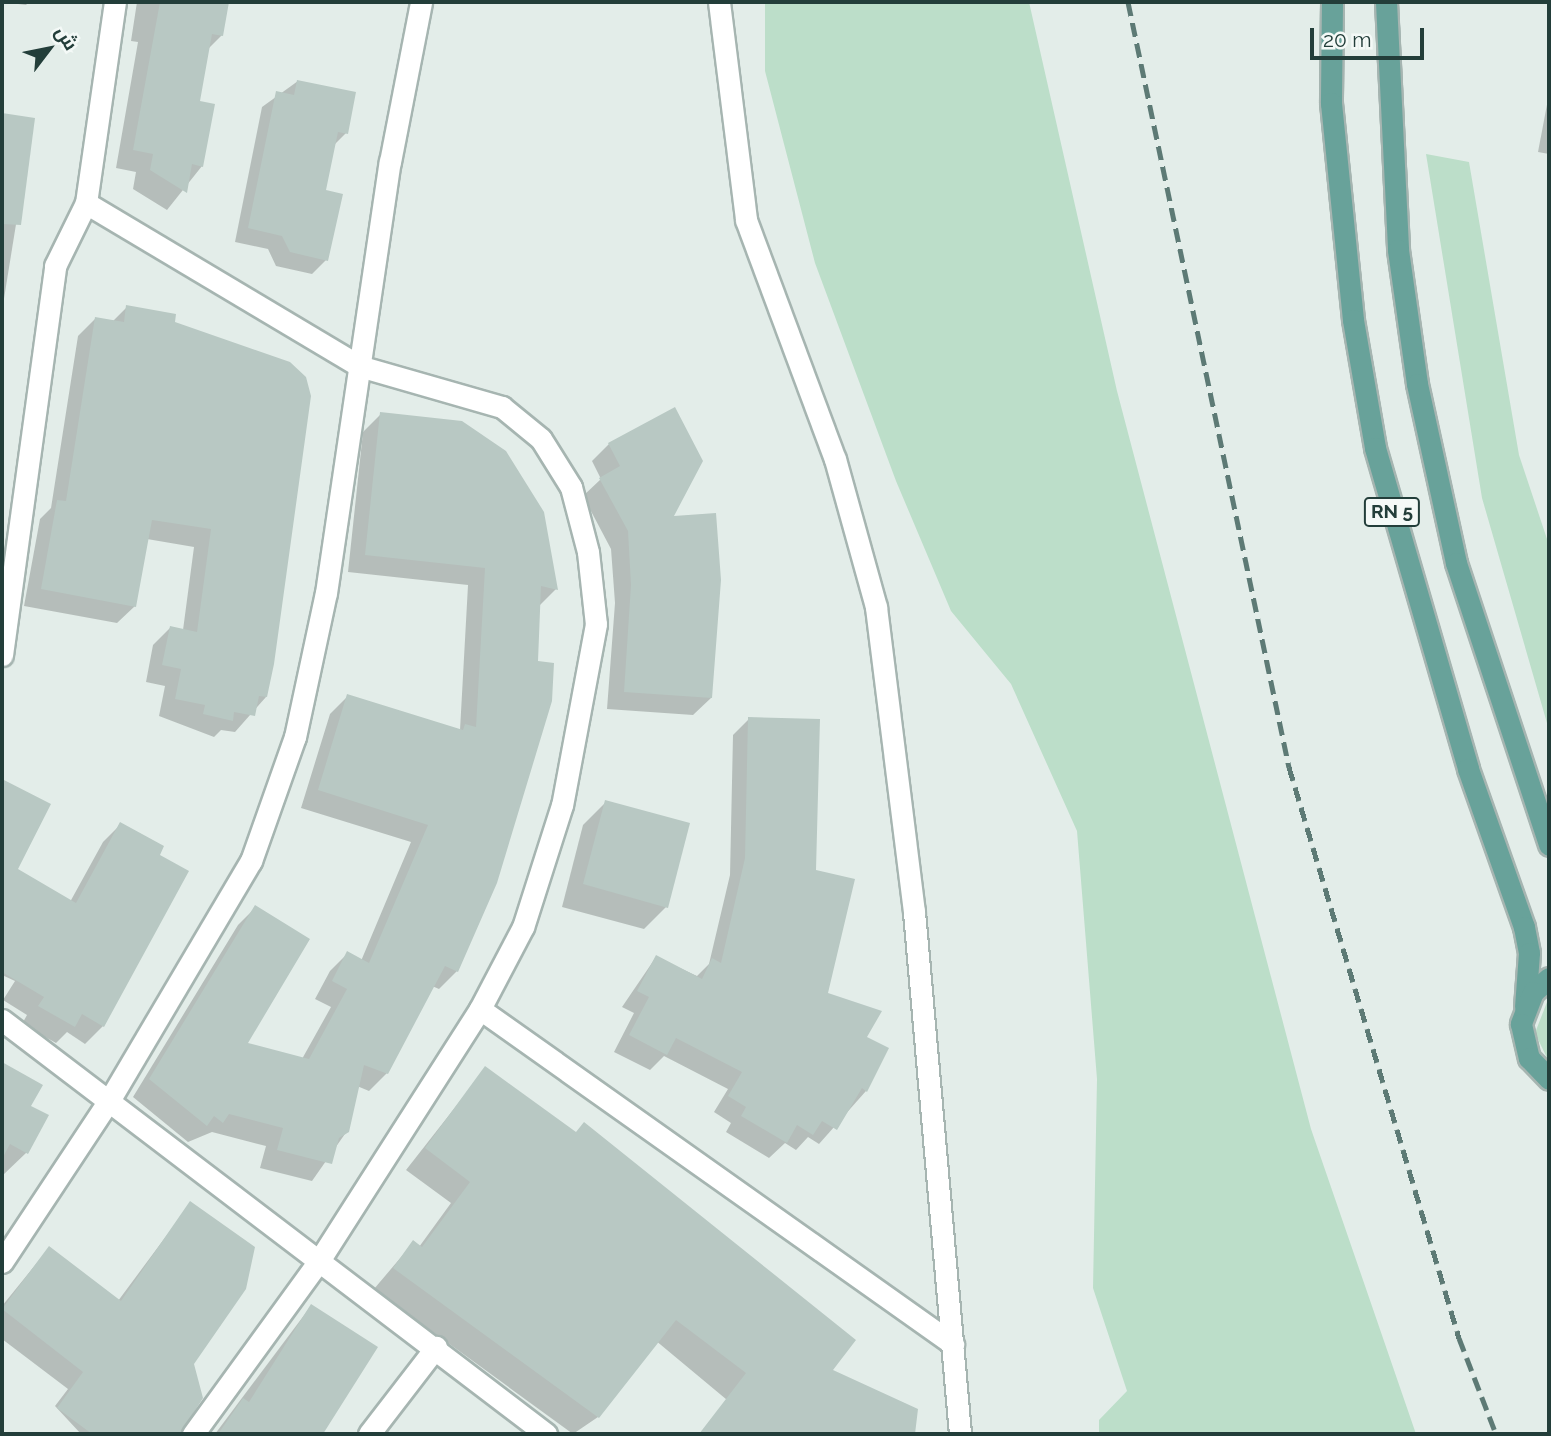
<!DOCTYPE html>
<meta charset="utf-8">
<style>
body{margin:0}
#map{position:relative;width:1551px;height:1436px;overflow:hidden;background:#e3ede9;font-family:Raleway,Cairo,sans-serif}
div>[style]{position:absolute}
.green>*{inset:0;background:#bcdec9}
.shadow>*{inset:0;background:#0003}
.building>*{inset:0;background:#b8c8c3}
.roads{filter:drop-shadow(2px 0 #a6b5b1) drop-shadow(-2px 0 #a6b5b1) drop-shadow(0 2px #a6b5b1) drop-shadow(0 -2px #a6b5b1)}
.minor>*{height:21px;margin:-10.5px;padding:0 10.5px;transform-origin:10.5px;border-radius:10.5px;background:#fff}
.tertiary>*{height:21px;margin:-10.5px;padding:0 10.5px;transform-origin:10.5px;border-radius:10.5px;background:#fff}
.primary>*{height:21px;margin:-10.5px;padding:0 10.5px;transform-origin:10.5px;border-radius:10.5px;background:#68a29a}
.rail>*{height:5px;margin-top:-2.5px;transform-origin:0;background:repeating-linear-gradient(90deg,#5d7a75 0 14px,transparent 0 21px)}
span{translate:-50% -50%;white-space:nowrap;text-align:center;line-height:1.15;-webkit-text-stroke:5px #f4f9f7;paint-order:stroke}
.shield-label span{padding:2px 5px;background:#f4f9f7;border:2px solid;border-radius:5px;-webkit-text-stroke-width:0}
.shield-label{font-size:19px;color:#233e3a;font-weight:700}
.frame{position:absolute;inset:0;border:4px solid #233e3a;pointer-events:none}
.north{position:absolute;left:14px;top:14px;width:70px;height:70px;-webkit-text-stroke:5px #f4f9f7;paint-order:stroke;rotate:58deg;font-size:19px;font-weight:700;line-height:28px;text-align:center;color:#233e3a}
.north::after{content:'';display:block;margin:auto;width:24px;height:32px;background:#233e3a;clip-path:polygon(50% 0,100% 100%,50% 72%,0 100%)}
.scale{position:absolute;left:1310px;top:28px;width:114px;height:32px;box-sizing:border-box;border:4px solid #233e3a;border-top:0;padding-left:9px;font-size:21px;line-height:24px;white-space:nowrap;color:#233e3a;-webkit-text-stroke:5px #f4f9f7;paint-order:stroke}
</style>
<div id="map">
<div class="green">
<div style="clip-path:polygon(765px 2px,1029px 2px,1117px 391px,1311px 1129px,1416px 1434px,1099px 1434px,1099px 1420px,1127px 1391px,1093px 1288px,1097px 1079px,1077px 831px,1011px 684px,951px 611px,896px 481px,815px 263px,765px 71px)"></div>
<div style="clip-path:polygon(1426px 154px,1469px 162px,1519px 455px,1549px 545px,1549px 730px,1482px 498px)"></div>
<div style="clip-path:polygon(1549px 997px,1549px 1062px,1535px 1033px)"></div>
</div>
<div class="shadow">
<div style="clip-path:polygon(2px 2px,29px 2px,26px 5px)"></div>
<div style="clip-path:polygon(137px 2px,228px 2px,222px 35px,207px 50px,198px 102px,202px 166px,167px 210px,133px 189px,136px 172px,116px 168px,138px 42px,131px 41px)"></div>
<div style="clip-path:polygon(298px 81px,346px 133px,334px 145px,324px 191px,326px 260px,312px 274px,276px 266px,268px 249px,235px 242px,262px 107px)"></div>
<div style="clip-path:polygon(1549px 94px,1549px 154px,1538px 152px)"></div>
<div style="clip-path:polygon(2px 115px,33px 119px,2px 311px)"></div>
<div style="clip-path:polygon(127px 307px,173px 323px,266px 697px,235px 732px,221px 730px,214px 737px,159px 716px,165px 686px,146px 682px,153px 645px,170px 628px,183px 630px,194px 547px,147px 539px,135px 606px,117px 623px,24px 606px,40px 519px,51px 508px,78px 336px,96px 318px,113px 321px)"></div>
<div style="clip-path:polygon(381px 414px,556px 589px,538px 607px,457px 971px,439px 989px,432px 986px,387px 1073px,369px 1091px,357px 1086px,347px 1131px,312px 1181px,260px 1168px,266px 1146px,212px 1132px,188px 1142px,133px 1097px,238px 925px,255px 908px,245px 1044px,302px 1059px,331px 1007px,315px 999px,330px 971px,348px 953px,361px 961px,411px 842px,301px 808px,330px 714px,348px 696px,460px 730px,468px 585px,348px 572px,363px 432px)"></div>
<div style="clip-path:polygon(609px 444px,671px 518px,711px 698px,693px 715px,607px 709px,615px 603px,611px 549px,583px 496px,601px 479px,592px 461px)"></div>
<div style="clip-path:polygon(749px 719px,814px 871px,826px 994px,865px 1038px,866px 1091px,819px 1144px,808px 1137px,796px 1150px,785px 1143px,769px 1158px,726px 1132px,731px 1123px,714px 1112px,728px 1089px,664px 1056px,650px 1070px,614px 1052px,634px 1013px,622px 1007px,656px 957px,697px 976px,709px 964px,730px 875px,733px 735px)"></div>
<div style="clip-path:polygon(2px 781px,49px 805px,16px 869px,70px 902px,103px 842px,121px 824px,157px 855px,103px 1026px,85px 1044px,67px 1032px,56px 1043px,22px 1024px,27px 1015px,3px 1000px,15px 981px,2px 975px)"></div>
<div style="clip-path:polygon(606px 802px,666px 907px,644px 929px,562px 907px,583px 825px)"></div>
<div style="clip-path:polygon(2px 1064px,40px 1086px,29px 1106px,26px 1153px,2px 1176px)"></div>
<div style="clip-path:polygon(486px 1068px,830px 1370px,916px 1410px,913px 1434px,768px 1434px,655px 1340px,598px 1417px,573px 1434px,374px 1289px,413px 1243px,419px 1247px,451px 1203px,406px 1170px)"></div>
<div style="clip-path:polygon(190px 1204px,192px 1364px,181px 1434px,81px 1434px,55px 1406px,68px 1389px,2px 1339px,2px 1306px,49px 1248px,118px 1301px)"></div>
<div style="clip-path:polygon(311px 1306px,327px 1425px,318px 1434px,215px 1434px)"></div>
</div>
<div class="building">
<div style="clip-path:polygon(160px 2px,229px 2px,223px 36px,212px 34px,200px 101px,215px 104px,203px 167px,192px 164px,187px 193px,150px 170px,153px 154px,133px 150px)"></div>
<div style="clip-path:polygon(297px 80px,356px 92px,348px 134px,338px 132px,326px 190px,343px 194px,328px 261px,290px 252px,282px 236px,248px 228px,276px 91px,294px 95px)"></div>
<div style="clip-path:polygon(2px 113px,35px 118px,21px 225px,2px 224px)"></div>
<div style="clip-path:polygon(126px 305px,176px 314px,175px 322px,290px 362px,306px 377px,311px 396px,274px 664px,267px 697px,259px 696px,255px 716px,234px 712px,233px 721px,203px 714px,205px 705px,175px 699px,181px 669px,162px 665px,170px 626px,197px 632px,211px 529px,152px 520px,136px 607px,41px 589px,57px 500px,66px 501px,95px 317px,124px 322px)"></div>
<div style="clip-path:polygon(675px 407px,703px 461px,674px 516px,716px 513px,721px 580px,712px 698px,624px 692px,631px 585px,628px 531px,599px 478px,620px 466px,608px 443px)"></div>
<div style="clip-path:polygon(380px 412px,462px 421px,506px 451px,544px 512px,558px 590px,541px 586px,538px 661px,554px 663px,552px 701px,497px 883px,458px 972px,445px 966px,388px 1074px,364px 1065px,349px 1132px,339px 1138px,332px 1164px,277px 1150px,283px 1128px,229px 1114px,223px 1123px,214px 1116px,207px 1126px,149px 1079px,255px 905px,310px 939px,248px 1043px,309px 1059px,347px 989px,332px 981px,347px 951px,369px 963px,428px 825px,318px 790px,347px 694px,463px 730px,465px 724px,476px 727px,485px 568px,365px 555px)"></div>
<div style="clip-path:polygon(748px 717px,820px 719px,816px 870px,855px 879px,828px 993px,882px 1011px,867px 1037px,889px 1048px,867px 1092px,862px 1088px,837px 1130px,822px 1121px,813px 1135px,797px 1125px,787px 1143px,741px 1116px,746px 1107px,728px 1096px,742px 1072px,676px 1038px,667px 1055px,629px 1035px,649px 997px,637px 991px,656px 955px,702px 979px,712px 958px,721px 963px,745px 858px)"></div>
<div style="clip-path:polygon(2px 779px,51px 804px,18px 869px,76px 903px,120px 822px,164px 846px,160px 855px,189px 871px,104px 1027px,82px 1014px,75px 1027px,38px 1006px,44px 997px,2px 972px)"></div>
<div style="clip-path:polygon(605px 800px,690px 823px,668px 908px,583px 884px)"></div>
<div style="clip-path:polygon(2px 1062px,43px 1085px,31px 1106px,49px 1115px,28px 1154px,10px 1144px,2px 1159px)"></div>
<div style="clip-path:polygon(485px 1066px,576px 1132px,584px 1122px,856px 1340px,833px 1370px,918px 1409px,915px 1434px,699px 1434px,746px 1373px,676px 1320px,599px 1418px,393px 1268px,413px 1240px,422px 1247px,470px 1182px,425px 1148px)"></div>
<div style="clip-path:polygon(190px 1201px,255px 1247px,246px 1289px,194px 1364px,203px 1398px,180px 1434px,92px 1434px,57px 1408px,83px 1372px,2px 1309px,49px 1246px,121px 1301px)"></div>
<div style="clip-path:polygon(311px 1304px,378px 1347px,323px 1434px,218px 1434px,243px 1398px,249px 1402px)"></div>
</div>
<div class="roads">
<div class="minor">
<div style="left:86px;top:203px;width:318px;rotate:30.8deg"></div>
<div style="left:359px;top:366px;width:149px;rotate:16deg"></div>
<div style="left:502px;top:407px;width:50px;rotate:39.4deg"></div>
<div style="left:541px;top:439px;width:57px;rotate:58deg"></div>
<div style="left:571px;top:487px;width:67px;rotate:75.3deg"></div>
<div style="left:588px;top:552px;width:72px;rotate:83.7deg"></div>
<div style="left:596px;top:624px;width:184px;rotate:100.6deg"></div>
<div style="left:562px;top:805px;width:128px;rotate:107.7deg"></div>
<div style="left:523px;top:927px;width:93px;rotate:117.7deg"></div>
<div style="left:480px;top:1009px;width:295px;rotate:122.6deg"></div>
<div style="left:321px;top:1258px;width:218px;rotate:126deg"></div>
<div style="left:2px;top:655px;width:393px;rotate:-82.2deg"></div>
<div style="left:55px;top:266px;width:70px;rotate:-63.8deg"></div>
<div style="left:86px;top:203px;width:203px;rotate:-81.8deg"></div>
<div style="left:480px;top:1009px;width:580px;rotate:35.31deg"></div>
<div style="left:2px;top:1020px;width:684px;rotate:37.27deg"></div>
<div style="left:2px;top:1262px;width:196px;rotate:-56.5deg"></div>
<div style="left:110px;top:1099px;width:277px;rotate:-59.4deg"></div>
<div style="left:251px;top:861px;width:132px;rotate:-70.5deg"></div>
<div style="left:295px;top:737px;width:147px;rotate:-77.9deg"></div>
<div style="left:326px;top:593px;width:436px;rotate:-81.6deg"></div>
<div style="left:390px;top:162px;width:163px;rotate:-79deg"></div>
<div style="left:369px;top:1434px;width:110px;rotate:-52.4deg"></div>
</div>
<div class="tertiary">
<div style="left:719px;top:2px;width:220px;rotate:82.9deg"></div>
<div style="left:746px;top:220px;width:255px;rotate:69.6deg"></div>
<div style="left:835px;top:459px;width:154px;rotate:74.5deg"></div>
<div style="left:876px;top:607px;width:307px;rotate:82.9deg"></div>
<div style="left:914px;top:912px;width:524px;rotate:84.96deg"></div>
</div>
<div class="primary">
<div style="left:1332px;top:2px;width:101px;rotate:90.6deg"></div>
<div style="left:1331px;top:103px;width:218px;rotate:84.2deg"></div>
<div style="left:1353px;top:320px;width:130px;rotate:80.2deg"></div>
<div style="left:1375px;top:448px;width:334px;rotate:73.8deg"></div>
<div style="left:1468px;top:769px;width:168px;rotate:70.5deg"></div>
<div style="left:1524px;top:927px;width:26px;rotate:79deg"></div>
<div style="left:1529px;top:953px;width:54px;rotate:94.2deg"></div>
<div style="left:1386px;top:2px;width:248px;rotate:87.2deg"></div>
<div style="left:1398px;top:250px;width:135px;rotate:81.9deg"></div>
<div style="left:1417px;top:384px;width:183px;rotate:77.7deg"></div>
<div style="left:1456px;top:563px;width:297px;rotate:71.7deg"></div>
<div style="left:1549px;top:978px;width:21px;rotate:139deg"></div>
<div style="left:1533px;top:992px;width:34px;rotate:111deg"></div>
<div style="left:1521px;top:1024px;width:35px;rotate:77deg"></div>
<div style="left:1529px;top:1058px;width:29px;rotate:46deg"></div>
</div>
</div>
<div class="rail">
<div style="left:1128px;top:2px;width:782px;rotate:78.12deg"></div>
<div style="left:1289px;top:767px;width:596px;rotate:73.42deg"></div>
<div style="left:1459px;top:1338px;width:103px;rotate:68.9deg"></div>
</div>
<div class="shield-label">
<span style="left:1392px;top:512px">RN 5</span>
</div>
<div class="frame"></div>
<div class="north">ش</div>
<div class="scale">20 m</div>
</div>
